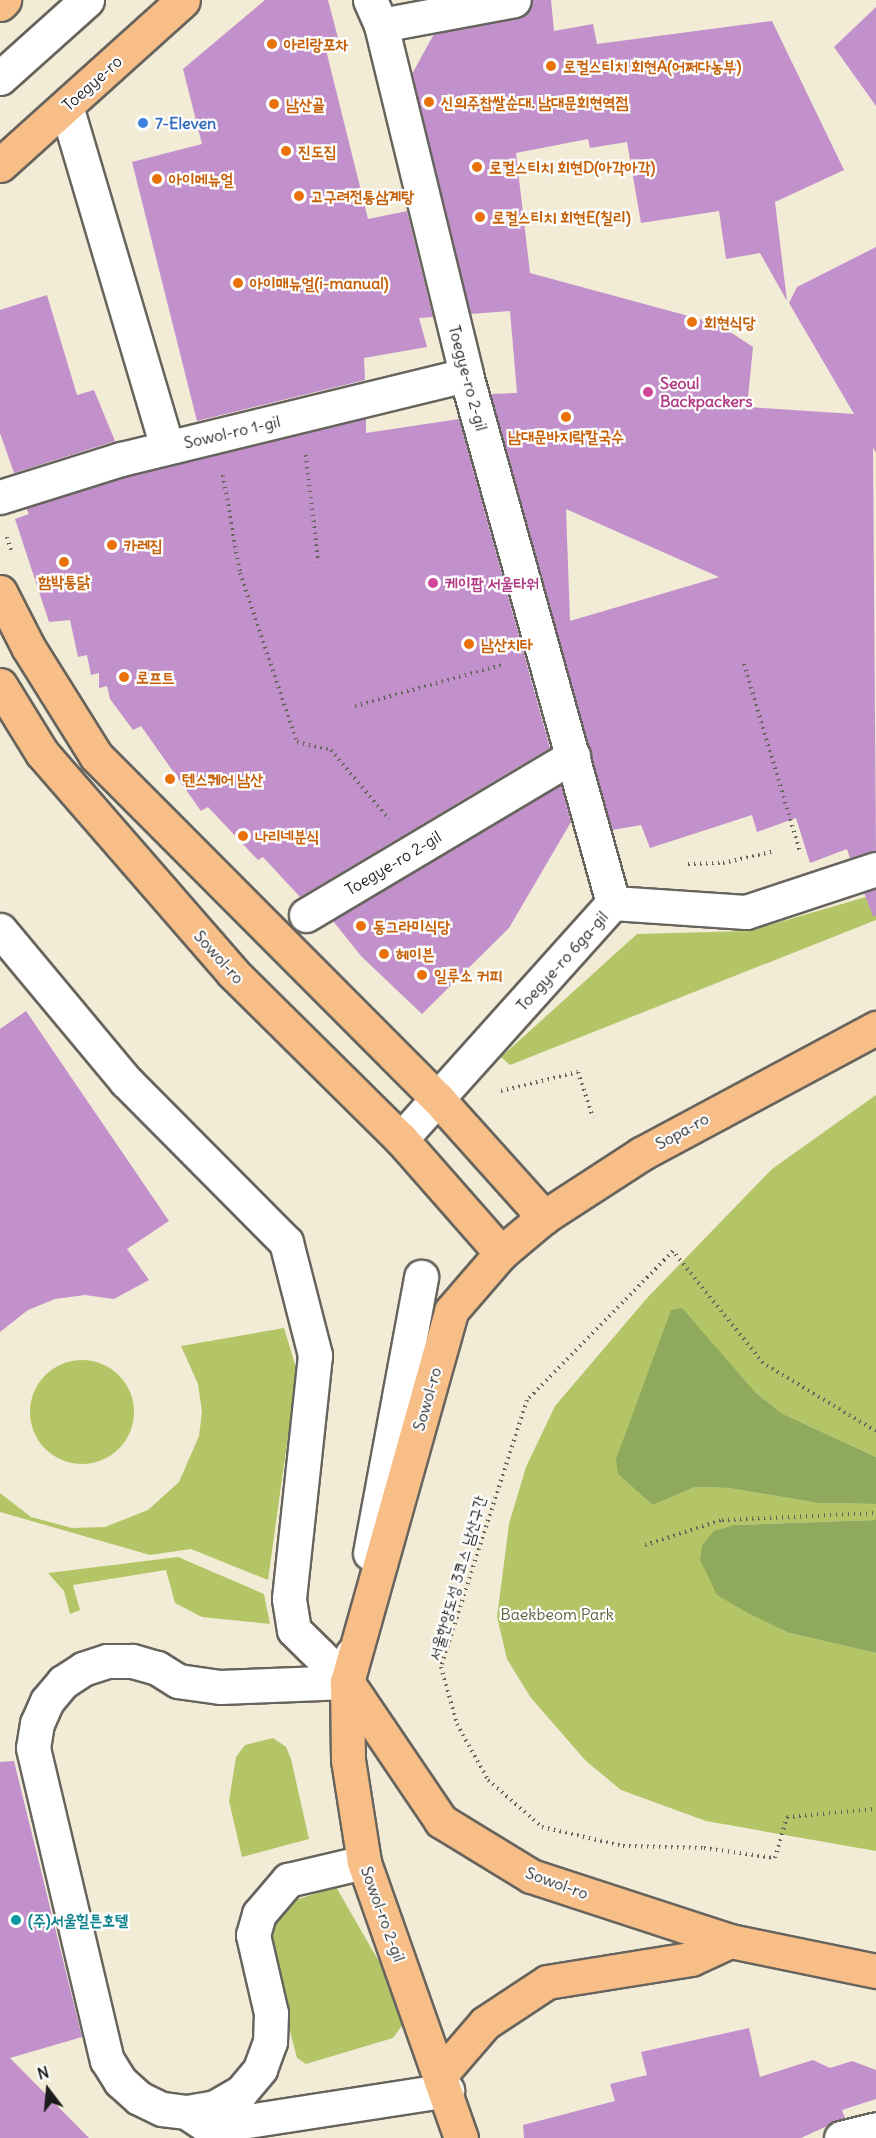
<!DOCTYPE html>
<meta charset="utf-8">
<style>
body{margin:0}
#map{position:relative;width:876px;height:2138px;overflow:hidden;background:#f2ebd6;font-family:Delius,"Poor Story",sans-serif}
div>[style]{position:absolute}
.green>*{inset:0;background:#b4c568}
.round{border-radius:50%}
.forest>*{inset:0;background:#8faa5c}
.building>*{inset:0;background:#c291cb}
.path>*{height:4px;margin-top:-2px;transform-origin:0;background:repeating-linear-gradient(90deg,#67645d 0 1.5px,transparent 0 6px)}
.roads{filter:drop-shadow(2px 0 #67645d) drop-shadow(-2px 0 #67645d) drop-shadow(0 2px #67645d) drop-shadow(0 -2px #67645d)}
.minor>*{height:33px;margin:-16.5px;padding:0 16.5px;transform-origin:16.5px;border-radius:16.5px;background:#fff}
.major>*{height:33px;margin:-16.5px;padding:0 16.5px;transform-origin:16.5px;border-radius:16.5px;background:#f7be88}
.dots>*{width:16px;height:16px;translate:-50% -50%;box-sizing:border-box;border:3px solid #fff;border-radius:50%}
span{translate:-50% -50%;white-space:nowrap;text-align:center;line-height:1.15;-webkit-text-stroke:4.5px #fff;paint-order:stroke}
.food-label{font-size:16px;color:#c56008;font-weight:700}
.left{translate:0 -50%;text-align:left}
.street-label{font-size:16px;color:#1c1c1c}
.shop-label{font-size:16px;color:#366cbe;font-weight:700}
.hotel-label{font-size:16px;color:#b23c85;font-weight:700}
.park-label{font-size:16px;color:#59603a}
.culture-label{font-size:16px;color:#0d838f;font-weight:700}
.north{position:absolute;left:18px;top:2060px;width:60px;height:60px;-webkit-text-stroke:4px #fff;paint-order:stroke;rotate:344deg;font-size:16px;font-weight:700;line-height:24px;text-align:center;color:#1c1c1c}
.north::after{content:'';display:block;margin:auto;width:21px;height:27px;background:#1c1c1c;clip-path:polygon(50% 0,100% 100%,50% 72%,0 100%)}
</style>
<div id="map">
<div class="green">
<div style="clip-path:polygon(876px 894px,876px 920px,510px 1065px,501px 1057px,637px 934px,749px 931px)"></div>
<div style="clip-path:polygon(876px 1095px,876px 1457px,781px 1413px,754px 1391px,653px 1505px,695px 1487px,729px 1488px,818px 1503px,876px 1504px,876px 1520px,734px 1525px,717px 1595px,789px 1633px,876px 1653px,876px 1851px,706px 1821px,621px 1790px,586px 1761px,531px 1698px,507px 1659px,497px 1617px,509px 1524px,526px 1467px,555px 1406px,648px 1297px,772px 1169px)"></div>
<div style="clip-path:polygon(284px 1328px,297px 1371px,268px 1580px,191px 1549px,150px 1555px,0 1512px,0 1493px,31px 1517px,72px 1528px,105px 1527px,148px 1510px,179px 1482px,199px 1436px,202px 1412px,198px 1384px,181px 1346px)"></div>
<div class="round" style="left:30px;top:1360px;width:104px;height:104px"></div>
<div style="clip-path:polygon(178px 1557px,264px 1594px,270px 1624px,202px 1617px,175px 1603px,166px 1570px,73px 1585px,80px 1610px,70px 1614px,64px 1591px,48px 1573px)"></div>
<div style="clip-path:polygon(273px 1738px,286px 1747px,291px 1759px,309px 1839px,242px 1857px,229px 1801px,236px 1757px,245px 1745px)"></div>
<div style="clip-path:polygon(336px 1887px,407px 2010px,406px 2020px,393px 2038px,306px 2064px,297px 2058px,266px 1937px,289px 1902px)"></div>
</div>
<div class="forest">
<div style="clip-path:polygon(682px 1308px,754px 1391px,781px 1413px,876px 1457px,876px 1504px,818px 1503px,729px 1488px,695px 1487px,653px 1505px,618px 1474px,616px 1459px,671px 1310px)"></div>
<div style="clip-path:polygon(876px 1520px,876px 1653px,789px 1633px,748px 1613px,717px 1595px,700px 1560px,702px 1545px,714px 1531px,734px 1525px)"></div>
</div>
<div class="building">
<div style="clip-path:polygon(265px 0,328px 0,338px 38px,324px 42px,368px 219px,407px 211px,433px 317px,419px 318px,427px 347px,364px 358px,365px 380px,197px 421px,132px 162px,202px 144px,183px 69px)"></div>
<div style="clip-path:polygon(evenodd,532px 0,551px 0,554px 31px,593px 24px,597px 44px,772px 21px,844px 170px,775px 202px,787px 301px,760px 253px,726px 259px,719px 211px,641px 223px,627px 142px,590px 148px,588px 139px,516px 153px,530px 273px,718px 324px,753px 347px,747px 407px,854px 414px,789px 303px,797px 287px,876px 247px,876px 453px,873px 447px,876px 851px,850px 858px,847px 849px,810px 863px,796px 818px,757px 832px,752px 815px,650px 848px,641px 825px,612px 830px,491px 394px,517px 393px,510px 311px,470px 314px,412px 74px,434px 34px,518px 18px,527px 14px,532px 0,566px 509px,719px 577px,570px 621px,566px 509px)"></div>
<div style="clip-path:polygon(876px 7px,876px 106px,834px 47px)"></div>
<div style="clip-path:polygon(47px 295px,77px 395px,94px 390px,115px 441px,14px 473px,0 433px,0 310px)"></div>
<div style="clip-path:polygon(366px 419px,366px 433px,459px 419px,550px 748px,300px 897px,263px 857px,258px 860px,208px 807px,201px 811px,141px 726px,133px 730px,110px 699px,107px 686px,99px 688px,99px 673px,91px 675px,87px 655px,78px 657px,70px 620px,49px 622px,15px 519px,29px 514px,26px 508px,126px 477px)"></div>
<div style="clip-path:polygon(561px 785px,571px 822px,509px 928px,422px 1014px,361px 956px,333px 921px)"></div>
<div style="clip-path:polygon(876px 889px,876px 916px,873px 916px,864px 893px)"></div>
<div style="clip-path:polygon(26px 1011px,169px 1221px,127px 1249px,149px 1280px,114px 1299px,85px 1295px,55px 1299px,28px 1310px,0 1332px,0 1029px)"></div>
<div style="clip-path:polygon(14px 1761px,82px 2037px,10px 2058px,89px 2138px,0 2138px,0 1762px)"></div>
<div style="clip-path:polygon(749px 2028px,760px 2077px,813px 2060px,830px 2068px,852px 2061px,876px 2070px,876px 2099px,842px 2110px,845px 2118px,801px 2138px,524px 2138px,523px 2125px,615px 2101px,610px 2084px,647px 2075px,641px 2052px)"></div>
</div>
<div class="path">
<div style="left:306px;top:455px;width:108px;rotate:83.6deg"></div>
<div style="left:223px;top:475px;width:99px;rotate:80.2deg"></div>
<div style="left:240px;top:573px;width:178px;rotate:71.4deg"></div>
<div style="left:297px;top:742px;width:35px;rotate:13deg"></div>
<div style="left:331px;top:750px;width:90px;rotate:50deg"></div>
<div style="left:7px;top:537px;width:17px;rotate:73deg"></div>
<div style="left:744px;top:664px;width:196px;rotate:73.4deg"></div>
<div style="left:355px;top:706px;width:155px;rotate:-15.7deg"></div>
<div style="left:688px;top:864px;width:35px;rotate:-2deg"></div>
<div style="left:723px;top:863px;width:53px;rotate:-13deg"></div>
<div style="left:501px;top:1091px;width:79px;rotate:-13.9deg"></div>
<div style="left:578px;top:1072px;width:48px;rotate:71.9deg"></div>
<div style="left:876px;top:1431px;width:132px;rotate:-149deg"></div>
<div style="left:763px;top:1363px;width:144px;rotate:-128.8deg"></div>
<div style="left:673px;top:1251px;width:209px;rotate:134.4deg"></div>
<div style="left:527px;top:1400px;width:281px;rotate:107.9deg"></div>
<div style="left:441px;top:1667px;width:59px;rotate:74.3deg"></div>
<div style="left:457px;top:1724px;width:64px;rotate:61deg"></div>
<div style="left:488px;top:1780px;width:72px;rotate:41deg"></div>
<div style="left:542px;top:1827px;width:83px;rotate:13.2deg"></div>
<div style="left:623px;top:1846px;width:81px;rotate:1.4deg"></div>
<div style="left:704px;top:1848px;width:72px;rotate:8deg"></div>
<div style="left:775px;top:1858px;width:43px;rotate:-73.7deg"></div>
<div style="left:787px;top:1817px;width:89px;rotate:-5.1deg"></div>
<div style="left:645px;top:1545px;width:81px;rotate:-18deg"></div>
<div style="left:722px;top:1520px;width:154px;rotate:-2.6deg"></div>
</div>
<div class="roads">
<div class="minor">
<div style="left:370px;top:0;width:27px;rotate:66deg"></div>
<div style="left:381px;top:25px;width:360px;rotate:76.3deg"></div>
<div style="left:466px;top:375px;width:548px;rotate:74.44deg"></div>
<div style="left:381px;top:25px;width:135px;rotate:-10.6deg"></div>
<div style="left:0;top:78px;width:117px;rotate:-41.9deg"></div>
<div style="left:66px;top:106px;width:356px;rotate:73.5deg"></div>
<div style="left:0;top:497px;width:127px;rotate:-17.4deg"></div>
<div style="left:121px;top:459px;width:355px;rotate:-13.7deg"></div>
<div style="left:306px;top:915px;width:311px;rotate:-30.8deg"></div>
<div style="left:0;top:930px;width:197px;rotate:50.2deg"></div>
<div style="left:126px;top:1081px;width:227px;rotate:45.2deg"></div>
<div style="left:286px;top:1242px;width:117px;rotate:75.6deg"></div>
<div style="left:315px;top:1355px;width:245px;rotate:96.1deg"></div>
<div style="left:289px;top:1599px;width:31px;rotate:81deg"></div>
<div style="left:294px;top:1630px;width:74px;rotate:44.5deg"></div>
<div style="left:401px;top:1139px;width:317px;rotate:-48.1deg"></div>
<div style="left:613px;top:903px;width:133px;rotate:3.9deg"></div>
<div style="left:746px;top:912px;width:137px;rotate:-18.3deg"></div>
<div style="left:370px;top:1553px;width:281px;rotate:-79.5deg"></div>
<div style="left:352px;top:1654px;width:28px;rotate:100deg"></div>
<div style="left:347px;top:1682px;width:127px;rotate:177.7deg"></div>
<div style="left:220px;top:1687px;width:42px;rotate:-171.9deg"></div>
<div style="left:178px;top:1681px;width:25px;rotate:-148deg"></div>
<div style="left:157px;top:1668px;width:26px;rotate:-164deg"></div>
<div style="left:132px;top:1661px;width:25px;rotate:180deg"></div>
<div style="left:107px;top:1661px;width:25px;rotate:162deg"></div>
<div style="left:83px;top:1669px;width:24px;rotate:147deg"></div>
<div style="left:63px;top:1682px;width:25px;rotate:130deg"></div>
<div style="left:47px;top:1701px;width:24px;rotate:114deg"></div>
<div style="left:37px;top:1723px;width:25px;rotate:99deg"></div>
<div style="left:33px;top:1748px;width:321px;rotate:76.7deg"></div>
<div style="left:107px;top:2060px;width:25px;rotate:58deg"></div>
<div style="left:120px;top:2081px;width:25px;rotate:42deg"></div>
<div style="left:139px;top:2098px;width:25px;rotate:26deg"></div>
<div style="left:162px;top:2109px;width:25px;rotate:7deg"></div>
<div style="left:187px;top:2112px;width:28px;rotate:-10deg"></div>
<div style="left:215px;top:2107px;width:30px;rotate:-30deg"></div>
<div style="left:241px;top:2092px;width:30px;rotate:-50deg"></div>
<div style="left:260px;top:2069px;width:29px;rotate:-70deg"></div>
<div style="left:270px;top:2042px;width:29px;rotate:-88deg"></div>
<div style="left:271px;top:2013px;width:80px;rotate:-103deg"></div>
<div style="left:253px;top:1935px;width:22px;rotate:-74deg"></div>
<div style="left:259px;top:1914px;width:45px;rotate:-49.5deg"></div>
<div style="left:288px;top:1880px;width:78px;rotate:-13.3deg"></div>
<div style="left:191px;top:2115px;width:22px;rotate:34deg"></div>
<div style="left:209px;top:2127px;width:241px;rotate:-8.8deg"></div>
<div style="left:841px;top:2138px;width:36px;rotate:-14deg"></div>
</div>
<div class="major">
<div style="left:0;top:4px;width:6px;rotate:-45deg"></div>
<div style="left:0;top:165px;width:246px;rotate:-42deg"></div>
<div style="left:0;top:592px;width:62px;rotate:63deg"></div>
<div style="left:28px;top:647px;width:128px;rotate:58deg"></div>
<div style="left:96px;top:756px;width:484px;rotate:45.1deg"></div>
<div style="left:438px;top:1099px;width:159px;rotate:48.1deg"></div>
<div style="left:0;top:685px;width:80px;rotate:58.3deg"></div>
<div style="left:42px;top:753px;width:291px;rotate:49deg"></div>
<div style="left:233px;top:973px;width:236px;rotate:44.7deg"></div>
<div style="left:401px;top:1139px;width:152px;rotate:48.7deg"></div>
<div style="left:347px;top:1682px;width:168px;rotate:55.9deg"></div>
<div style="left:441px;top:1821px;width:105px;rotate:31.4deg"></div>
<div style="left:531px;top:1876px;width:209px;rotate:18.1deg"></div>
<div style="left:730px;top:1941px;width:149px;rotate:11.6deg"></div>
<div style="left:441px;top:2074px;width:67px;rotate:-49.2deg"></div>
<div style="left:485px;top:2023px;width:74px;rotate:-33.5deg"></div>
<div style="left:547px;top:1982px;width:146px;rotate:-9.1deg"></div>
<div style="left:691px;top:1959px;width:43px;rotate:-24.8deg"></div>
<div style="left:461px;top:2138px;width:293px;rotate:-109.4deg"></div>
<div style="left:364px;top:1862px;width:103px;rotate:-98.9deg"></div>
<div style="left:348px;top:1760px;width:78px;rotate:-90.7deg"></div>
<div style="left:347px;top:1682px;width:385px;rotate:-74.3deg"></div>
<div style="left:451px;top:1311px;width:77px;rotate:-49.2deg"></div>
<div style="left:501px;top:1253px;width:56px;rotate:-39.9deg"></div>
<div style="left:544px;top:1217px;width:116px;rotate:-33deg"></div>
<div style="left:641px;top:1154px;width:267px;rotate:-28.2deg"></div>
</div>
</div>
<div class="dots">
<div style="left:272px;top:44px;background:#e8710a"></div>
<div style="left:551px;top:66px;background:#e8710a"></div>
<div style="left:429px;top:102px;background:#e8710a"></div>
<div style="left:274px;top:104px;background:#e8710a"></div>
<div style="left:143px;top:123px;background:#3f7fe0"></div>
<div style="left:286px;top:151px;background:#e8710a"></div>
<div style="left:477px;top:167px;background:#e8710a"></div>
<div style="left:157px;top:179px;background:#e8710a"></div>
<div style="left:299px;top:196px;background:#e8710a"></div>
<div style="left:480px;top:217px;background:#e8710a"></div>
<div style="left:238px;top:283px;background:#e8710a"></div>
<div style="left:692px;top:322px;background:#e8710a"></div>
<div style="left:648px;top:392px;background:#d1479c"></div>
<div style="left:566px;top:417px;background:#e8710a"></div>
<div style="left:112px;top:545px;background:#e8710a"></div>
<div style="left:64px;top:562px;background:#e8710a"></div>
<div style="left:433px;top:583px;background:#d1479c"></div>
<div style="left:469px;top:644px;background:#e8710a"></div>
<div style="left:124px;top:677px;background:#e8710a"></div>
<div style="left:170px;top:779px;background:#e8710a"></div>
<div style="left:243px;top:836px;background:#e8710a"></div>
<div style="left:361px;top:926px;background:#e8710a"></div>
<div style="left:384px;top:954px;background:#e8710a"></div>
<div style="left:422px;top:975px;background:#e8710a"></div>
<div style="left:16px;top:1920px;background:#0f9aa8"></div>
</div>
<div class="food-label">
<span class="left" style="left:284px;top:44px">아리랑포차</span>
<span class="left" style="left:563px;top:66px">로컬스티치 회현A(어쩌다농부)</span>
<span class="left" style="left:441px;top:102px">신의주찹쌀순대. 남대문회현역점</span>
<span class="left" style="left:286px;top:104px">남산골</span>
<span class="left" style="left:298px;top:151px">진도집</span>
<span class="left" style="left:489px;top:167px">로컬스티치 회현D(아각아각)</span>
<span class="left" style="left:169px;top:179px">아이메뉴얼</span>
<span class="left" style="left:311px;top:196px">고구려전통삼계탕</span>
<span class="left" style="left:492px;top:217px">로컬스티치 회현E(칠리)</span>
<span class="left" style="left:250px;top:283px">아이매뉴얼(i-manual)</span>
<span class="left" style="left:704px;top:322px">회현식당</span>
<span style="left:566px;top:436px">남대문바지락칼국수</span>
<span class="left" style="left:124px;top:545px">카레집</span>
<span style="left:64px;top:581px">함박통닭</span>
<span class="left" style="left:481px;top:644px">남산치타</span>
<span class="left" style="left:136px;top:677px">로프트</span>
<span class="left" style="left:182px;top:779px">텐스퀘어 남산</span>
<span class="left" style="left:255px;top:836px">나리네분식</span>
<span class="left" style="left:373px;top:926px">동그라미식당</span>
<span class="left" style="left:396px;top:954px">헤이븐</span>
<span class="left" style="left:434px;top:975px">일루소 커피</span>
</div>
<div class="street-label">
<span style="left:92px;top:83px;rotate:-42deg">Toegye-ro</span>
<span style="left:468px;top:378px;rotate:75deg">Toegye-ro 2-gil</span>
<span style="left:232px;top:432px;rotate:-13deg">Sowol-ro 1-gil</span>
<span style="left:393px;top:863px;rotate:-31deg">Toegye-ro 2-gil</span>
<span style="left:219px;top:957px;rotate:48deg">Sowol-ro</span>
<span style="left:562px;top:961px;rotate:-48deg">Toegye-ro 6ga-gil</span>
<span style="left:682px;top:1131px;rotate:-29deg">Sopa-ro</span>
<span style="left:427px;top:1399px;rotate:-74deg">Sowol-ro</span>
<span style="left:457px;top:1578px;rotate:-74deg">서울한양도성 3코스 남산구간</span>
<span style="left:557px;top:1883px;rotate:20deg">Sowol-ro</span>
<span style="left:383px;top:1914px;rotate:70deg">Sowol-ro 2-gil</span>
</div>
<div class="shop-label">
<span class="left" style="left:155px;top:123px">7-Eleven</span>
</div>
<div class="hotel-label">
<span class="left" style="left:660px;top:392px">Seoul<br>Backpackers</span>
<span class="left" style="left:445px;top:583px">케이팝 서울타워</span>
</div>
<div class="park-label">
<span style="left:557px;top:1614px">Baekbeom Park</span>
</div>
<div class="culture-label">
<span class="left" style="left:28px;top:1920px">(주)서울힐튼호텔</span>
</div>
<div class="north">N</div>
</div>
